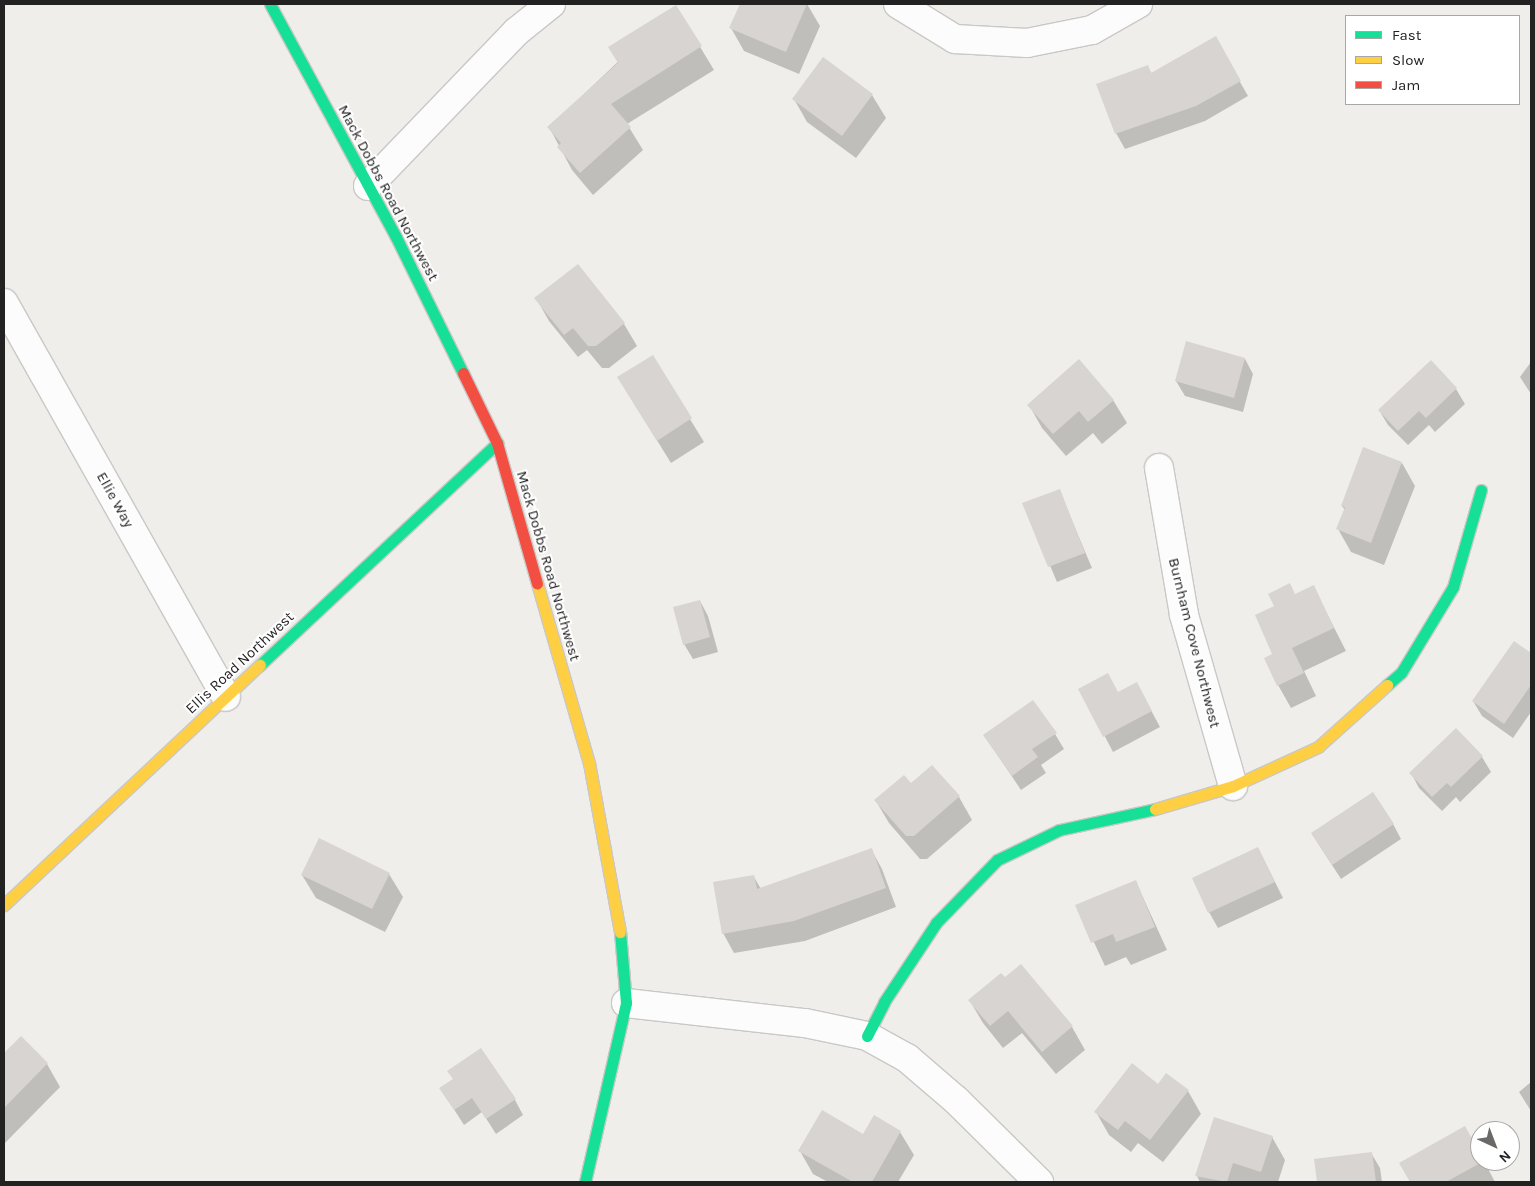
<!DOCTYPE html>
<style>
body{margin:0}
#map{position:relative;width:1535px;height:1186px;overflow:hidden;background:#f0eeea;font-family:Karla,sans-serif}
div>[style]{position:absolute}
.shadow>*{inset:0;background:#0003}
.building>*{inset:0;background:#d7d4d1}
.roads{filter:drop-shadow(1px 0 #c9c8c6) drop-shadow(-1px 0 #c9c8c6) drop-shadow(0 1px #c9c8c6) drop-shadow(0 -1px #c9c8c6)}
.street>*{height:28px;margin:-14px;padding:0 14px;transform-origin:14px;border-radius:14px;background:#fdfcfc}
.fast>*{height:11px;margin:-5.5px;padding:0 5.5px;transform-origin:5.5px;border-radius:5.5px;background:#16e098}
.slow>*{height:11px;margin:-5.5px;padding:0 5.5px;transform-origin:5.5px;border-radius:5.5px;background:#ffcf43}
.jam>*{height:11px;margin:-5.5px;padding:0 5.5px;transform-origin:5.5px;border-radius:5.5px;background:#f24e42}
span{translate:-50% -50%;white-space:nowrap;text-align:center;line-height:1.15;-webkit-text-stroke:4px #fff;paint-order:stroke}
.street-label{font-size:15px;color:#222}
.frame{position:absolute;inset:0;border:5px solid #222;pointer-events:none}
.legend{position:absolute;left:1345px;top:15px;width:175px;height:90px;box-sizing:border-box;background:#fff;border:1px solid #a7a7a7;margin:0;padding:6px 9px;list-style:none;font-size:15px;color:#222}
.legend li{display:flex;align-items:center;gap:10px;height:25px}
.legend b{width:25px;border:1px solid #a7a7a7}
.north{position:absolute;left:1470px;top:1121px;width:50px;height:50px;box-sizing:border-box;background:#fff;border:1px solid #a7a7a7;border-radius:50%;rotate:137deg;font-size:14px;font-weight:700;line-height:20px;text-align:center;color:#222}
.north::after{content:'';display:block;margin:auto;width:18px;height:22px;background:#6a6968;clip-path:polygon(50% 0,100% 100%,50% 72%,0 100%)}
</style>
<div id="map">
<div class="shadow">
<div style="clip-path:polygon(741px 4px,807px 4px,820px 26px,799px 74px,744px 51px,731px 28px)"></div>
<div style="clip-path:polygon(676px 7px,714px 70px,627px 124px,643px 150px,593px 195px,572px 170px,549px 127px)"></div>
<div style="clip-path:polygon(1215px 38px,1248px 96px,1205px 121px,1125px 149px,1116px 133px,1147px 66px,1152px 74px)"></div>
<div style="clip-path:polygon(872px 95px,886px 118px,856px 158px,807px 122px,794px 99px)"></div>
<div style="clip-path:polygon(536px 298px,624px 324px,637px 346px,609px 368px,602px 368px,587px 350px,578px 357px,549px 321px)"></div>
<div style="clip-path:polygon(652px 357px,704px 442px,671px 463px,632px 400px)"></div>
<div style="clip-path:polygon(1245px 359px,1253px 374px,1243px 412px,1185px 396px,1176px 381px)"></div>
<div style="clip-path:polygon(1531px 362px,1531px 394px,1520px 377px)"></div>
<div style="clip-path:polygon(1456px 389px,1465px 404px,1435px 432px,1429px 425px,1408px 445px,1388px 425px,1379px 410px)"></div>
<div style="clip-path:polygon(1113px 400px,1127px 423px,1102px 444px,1093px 433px,1066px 456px,1042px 428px,1029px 405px)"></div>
<div style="clip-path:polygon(1402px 463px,1415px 486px,1384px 565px,1351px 552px,1338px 529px,1345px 510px,1342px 506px)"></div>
<div style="clip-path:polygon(1059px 490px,1092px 568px,1057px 582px,1024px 504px)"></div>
<div style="clip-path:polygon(1313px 586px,1346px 651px,1304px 671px,1316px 696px,1291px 708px,1278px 685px,1295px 595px)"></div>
<div style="clip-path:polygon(700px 601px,708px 616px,718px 652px,693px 659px,684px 644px)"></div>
<div style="clip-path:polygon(1514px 643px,1531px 655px,1531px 712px,1513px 738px,1482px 716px,1473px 701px)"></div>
<div style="clip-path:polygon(1080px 689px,1145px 699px,1160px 727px,1113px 752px)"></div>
<div style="clip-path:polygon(1055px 734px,1064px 749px,1041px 765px,1046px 773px,1021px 790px,984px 735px)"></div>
<div style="clip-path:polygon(1482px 757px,1491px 772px,1460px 802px,1456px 797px,1442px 811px,1419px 788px,1411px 773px)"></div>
<div style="clip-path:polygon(911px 785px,959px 797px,972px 820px,927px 859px,920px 859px,889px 823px,876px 801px)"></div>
<div style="clip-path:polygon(1393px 824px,1401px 839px,1341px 879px,1312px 834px)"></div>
<div style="clip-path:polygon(320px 840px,389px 874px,403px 897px,385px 932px,316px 898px,302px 875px)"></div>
<div style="clip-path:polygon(1258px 848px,1283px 898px,1218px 928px,1209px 912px)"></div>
<div style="clip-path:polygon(871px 849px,882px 869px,896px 907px,805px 941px,734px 953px,723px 933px,754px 877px,761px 889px)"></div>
<div style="clip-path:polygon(1136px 882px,1167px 950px,1131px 965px,1126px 957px,1105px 966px,1077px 906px)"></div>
<div style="clip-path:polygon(970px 1001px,1072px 1027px,1085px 1050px,1056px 1074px,1022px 1033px,1003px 1048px,983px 1023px)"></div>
<div style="clip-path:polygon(21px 1038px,47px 1064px,60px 1087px,4px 1144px,4px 1054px)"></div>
<div style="clip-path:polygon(449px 1072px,515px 1100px,523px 1115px,496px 1134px,482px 1112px,464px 1125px,441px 1089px,454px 1080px)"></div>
<div style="clip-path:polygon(1531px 1082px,1531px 1111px,1519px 1092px)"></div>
<div style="clip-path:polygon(1158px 1085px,1188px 1091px,1201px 1114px,1163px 1162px,1138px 1143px,1131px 1152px,1109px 1135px,1096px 1112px)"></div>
<div style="clip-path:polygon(900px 1132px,914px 1155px,898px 1182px,828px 1182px,813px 1174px,800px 1151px,863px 1135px)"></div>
<div style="clip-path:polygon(1272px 1137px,1285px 1160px,1278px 1182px,1200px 1182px,1197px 1176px)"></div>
<div style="clip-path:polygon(1371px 1153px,1380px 1168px,1382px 1182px,1318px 1182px,1315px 1160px)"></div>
<div style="clip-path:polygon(1480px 1155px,1480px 1161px,1484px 1161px,1495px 1182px,1412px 1182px,1401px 1163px)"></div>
</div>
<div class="building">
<div style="clip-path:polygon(740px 4px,807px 4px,786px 52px,729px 28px)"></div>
<div style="clip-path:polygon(676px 5px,702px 46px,611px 104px,631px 127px,580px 173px,557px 147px,561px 143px,547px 127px,618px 63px,608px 47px)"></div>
<div style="clip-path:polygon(1216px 36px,1241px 81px,1196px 106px,1115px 134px,1096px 84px,1148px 65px,1151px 73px)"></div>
<div style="clip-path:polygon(823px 57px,873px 94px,842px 136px,792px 99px)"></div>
<div style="clip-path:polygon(578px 264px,625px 323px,596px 346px,588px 346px,573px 328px,564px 335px,534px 298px)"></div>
<div style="clip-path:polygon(1186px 341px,1245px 358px,1234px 398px,1175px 381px)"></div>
<div style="clip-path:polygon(653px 355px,692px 418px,657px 441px,617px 377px)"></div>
<div style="clip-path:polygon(1079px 359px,1114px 400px,1088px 422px,1079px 411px,1053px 434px,1027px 405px)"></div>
<div style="clip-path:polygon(1431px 360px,1457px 388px,1426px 418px,1419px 411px,1398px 431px,1378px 410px)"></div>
<div style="clip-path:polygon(1363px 447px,1402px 462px,1371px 543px,1336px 529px,1345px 507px,1341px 506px)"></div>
<div style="clip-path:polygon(1060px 489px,1085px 553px,1048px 567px,1022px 503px)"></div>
<div style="clip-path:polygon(1290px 583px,1295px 594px,1314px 585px,1334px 628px,1292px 648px,1304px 673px,1277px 686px,1264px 658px,1272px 654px,1255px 615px,1274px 606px,1268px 594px)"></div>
<div style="clip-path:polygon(700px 600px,710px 637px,683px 645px,673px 607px)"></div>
<div style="clip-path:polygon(1514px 641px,1531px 653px,1531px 685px,1504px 724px,1472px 701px)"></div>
<div style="clip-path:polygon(1108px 673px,1118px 692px,1137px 682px,1152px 711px,1103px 737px,1078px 689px)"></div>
<div style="clip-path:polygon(1033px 700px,1057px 733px,1032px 749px,1038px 757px,1012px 776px,983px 735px)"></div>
<div style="clip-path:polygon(1456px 728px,1483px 756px,1451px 787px,1447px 783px,1432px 797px,1409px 773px)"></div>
<div style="clip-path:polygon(932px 765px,960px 796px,914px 836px,906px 836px,874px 800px,904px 775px,911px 783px)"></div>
<div style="clip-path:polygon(1373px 792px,1394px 824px,1332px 865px,1311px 833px)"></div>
<div style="clip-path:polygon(319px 838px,390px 873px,372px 909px,301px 875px)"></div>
<div style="clip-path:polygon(1258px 847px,1275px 882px,1208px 913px,1192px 878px)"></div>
<div style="clip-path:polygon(872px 848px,886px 888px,794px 921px,722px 934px,713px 882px,754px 875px,757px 889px)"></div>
<div style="clip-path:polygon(1136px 880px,1155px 927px,1116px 942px,1113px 934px,1091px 943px,1075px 905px)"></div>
<div style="clip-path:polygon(1021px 964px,1073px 1026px,1042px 1052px,1008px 1011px,990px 1026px,968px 1000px,1001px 973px,1005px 977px)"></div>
<div style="clip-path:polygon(21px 1036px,48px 1063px,4px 1108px,4px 1053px)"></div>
<div style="clip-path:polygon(481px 1048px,516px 1099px,486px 1119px,472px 1098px,454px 1110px,439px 1088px,453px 1079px,447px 1071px)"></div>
<div style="clip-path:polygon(1132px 1063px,1158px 1084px,1166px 1073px,1189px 1090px,1150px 1140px,1125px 1121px,1118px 1130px,1094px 1112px)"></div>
<div style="clip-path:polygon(822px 1110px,863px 1134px,874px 1115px,901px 1131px,872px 1182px,853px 1182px,798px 1151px)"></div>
<div style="clip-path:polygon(1214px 1117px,1273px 1136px,1261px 1172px,1233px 1163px,1227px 1182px,1195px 1176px)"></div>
<div style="clip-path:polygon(1465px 1126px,1480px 1153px,1480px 1161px,1484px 1161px,1446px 1182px,1410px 1182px,1399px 1163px)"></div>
<div style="clip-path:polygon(1372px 1152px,1376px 1182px,1317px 1182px,1314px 1159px)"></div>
</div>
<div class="roads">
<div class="street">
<div style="left:898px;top:4px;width:67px;rotate:31.6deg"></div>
<div style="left:955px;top:39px;width:72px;rotate:3.2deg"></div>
<div style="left:1027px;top:43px;width:66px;rotate:-11.3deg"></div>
<div style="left:1092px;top:30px;width:53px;rotate:-29.5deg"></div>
<div style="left:368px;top:186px;width:214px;rotate:-46.1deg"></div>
<div style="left:516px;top:32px;width:45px;rotate:-38.7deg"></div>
<div style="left:4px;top:303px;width:452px;rotate:60.6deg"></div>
<div style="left:1159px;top:468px;width:149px;rotate:80.3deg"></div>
<div style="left:1184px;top:615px;width:178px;rotate:74deg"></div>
<div style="left:626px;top:1003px;width:180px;rotate:6.4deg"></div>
<div style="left:805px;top:1023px;width:63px;rotate:11.8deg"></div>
<div style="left:867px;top:1036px;width:46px;rotate:28.8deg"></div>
<div style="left:907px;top:1058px;width:65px;rotate:40.6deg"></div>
<div style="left:956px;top:1100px;width:117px;rotate:44.7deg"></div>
</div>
<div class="fast">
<div style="left:270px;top:4px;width:265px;rotate:61.6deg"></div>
<div style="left:396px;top:237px;width:152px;rotate:63.8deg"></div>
<div style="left:260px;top:665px;width:325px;rotate:-43.1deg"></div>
<div style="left:1387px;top:685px;width:18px;rotate:-41deg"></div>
<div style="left:1401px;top:673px;width:100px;rotate:-58.8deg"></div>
<div style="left:1453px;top:587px;width:101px;rotate:-73.9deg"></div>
<div style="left:867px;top:1036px;width:38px;rotate:-63deg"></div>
<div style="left:884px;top:1002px;width:95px;rotate:-56.6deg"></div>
<div style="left:936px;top:923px;width:88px;rotate:-45.9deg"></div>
<div style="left:997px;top:860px;width:69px;rotate:-25.8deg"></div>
<div style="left:1059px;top:830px;width:98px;rotate:-12.3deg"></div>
<div style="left:585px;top:1182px;width:184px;rotate:-77.1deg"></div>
<div style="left:626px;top:1003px;width:71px;rotate:-94.8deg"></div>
</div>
<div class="slow">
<div style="left:537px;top:583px;width:187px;rotate:73.9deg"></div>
<div style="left:589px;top:763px;width:172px;rotate:79.6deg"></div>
<div style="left:1155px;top:809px;width:81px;rotate:-16.4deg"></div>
<div style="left:1233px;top:786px;width:94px;rotate:-24.6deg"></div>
<div style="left:1318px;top:747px;width:93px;rotate:-41.9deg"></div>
<div style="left:4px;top:905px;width:351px;rotate:-43.2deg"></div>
</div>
<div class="jam">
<div style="left:463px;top:373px;width:78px;rotate:64.1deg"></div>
<div style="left:497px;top:443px;width:146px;rotate:74.1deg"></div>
</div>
</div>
<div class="street-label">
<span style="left:388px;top:193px;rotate:62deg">Mack Dobbs Road Northwest</span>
<span style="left:115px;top:500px;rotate:61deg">Ellie Way</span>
<span style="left:548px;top:566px;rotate:74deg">Mack Dobbs Road Northwest</span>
<span style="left:1194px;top:643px;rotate:76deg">Burnham Cove Northwest</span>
<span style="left:240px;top:663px;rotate:-43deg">Ellis Road Northwest</span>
</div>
<div class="frame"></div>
<ul class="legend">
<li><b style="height:6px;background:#16e098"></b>Fast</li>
<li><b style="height:6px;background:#ffcf43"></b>Slow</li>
<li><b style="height:6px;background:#f24e42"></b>Jam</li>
</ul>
<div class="north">N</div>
</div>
